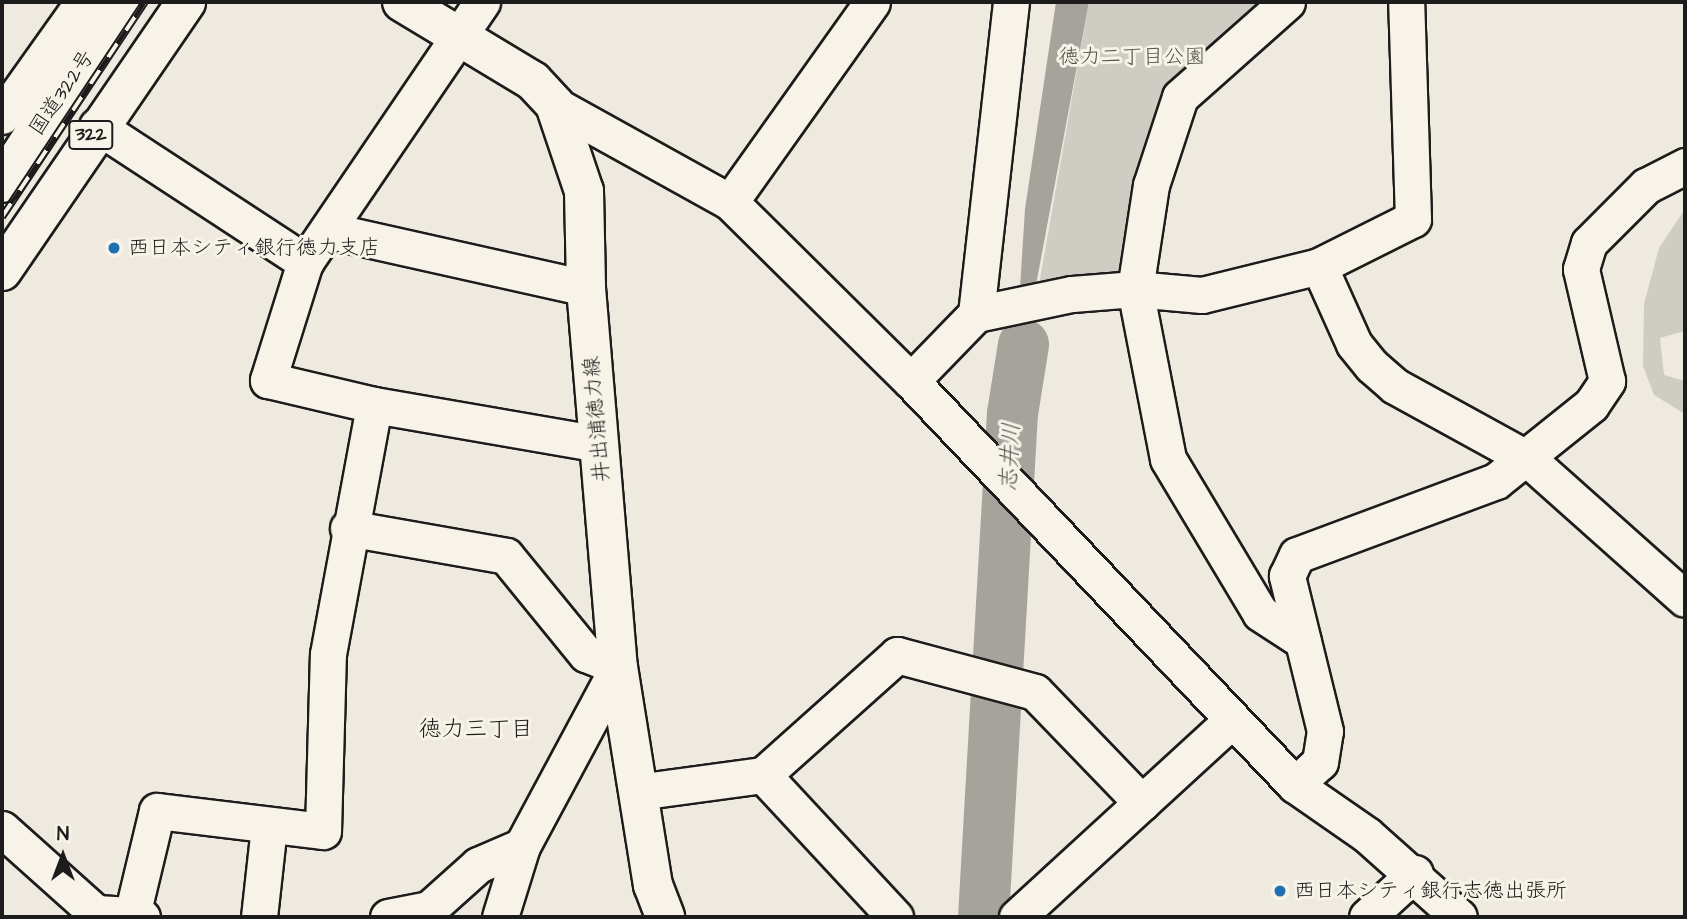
<!DOCTYPE html>
<meta charset="utf-8">
<style>
body{margin:0}
#map{position:relative;width:1687px;height:919px;overflow:hidden;background:#eeeae0;font-family:"Architects Daughter","Klee One",sans-serif}
div>[style]{position:absolute}
.green>*{inset:0;background:#cfccc3}
.water>*{inset:0;background:#a6a39d}
.river>*{height:51px;margin:-25.5px;padding:0 25.5px;transform-origin:25.5px;border-radius:25.5px;background:#a6a39d}
.roads{filter:drop-shadow(2px 0 #1c1c1c) drop-shadow(-2px 0 #1c1c1c) drop-shadow(0 2px #1c1c1c) drop-shadow(0 -2px #1c1c1c)}
.minor>*{height:35px;margin:-17.5px;padding:0 17.5px;transform-origin:17.5px;border-radius:17.5px;background:#f7f3e8}
.major>*{height:38px;margin:-19px;padding:0 19px;transform-origin:19px;border-radius:19px;background:#f7f3e8}
.highway>*{height:38px;margin:-19px;padding:0 19px;transform-origin:19px;border-radius:19px;background:#f7f3e8}
.rail>*{height:8px;margin-top:-4px;transform-origin:0;background:repeating-linear-gradient(90deg,#f7f3e8 0 16px,#1c1c1c 0 32px);box-sizing:border-box;border-block:2px solid #1c1c1c}
.dots>*{width:19px;height:19px;translate:-50% -50%;box-sizing:border-box;border:4px solid #f7f3e8;border-radius:50%}
span{translate:-50% -50%;white-space:nowrap;text-align:center;line-height:1.15;-webkit-text-stroke:6px #f7f3e8;paint-order:stroke}
.shield-label span{padding:2px 5px;background:#f7f3e8;border:2px solid;border-radius:5px;-webkit-text-stroke-width:0}
.shield-label{font-size:19px;color:#1c1c1c;font-weight:700}
.park-label{font-size:21px;color:#52514e}
.street-label{font-size:21px;color:#1c1c1c}
.poi-label{font-size:21px;color:#1c1c1c}
.left{translate:0 -50%;text-align:left}
.water-label{font-size:23px;color:#535250;font-style:italic}
.neighbourhood-label{font-size:23px;color:#1c1c1c}
.frame{position:absolute;inset:0;border:4px solid #1c1c1c;pointer-events:none}
.north{position:absolute;left:28px;top:821px;width:70px;height:70px;-webkit-text-stroke:5px #f7f3e8;paint-order:stroke;rotate:0deg;font-size:19px;font-weight:700;line-height:28px;text-align:center;color:#1c1c1c}
.north::after{content:'';display:block;margin:auto;width:24px;height:32px;background:#1c1c1c;clip-path:polygon(50% 0,100% 100%,50% 72%,0 100%)}
</style>
<div id="map">
<div class="green">
<div style="clip-path:polygon(1089px 2px,1274px 2px,1182px 82px,1127px 282px,1038px 290px)"></div>
<div style="clip-path:polygon(1685px 209px,1685px 331px,1660px 338px,1664px 375px,1685px 381px,1685px 414px,1654px 395px,1643px 366px,1644px 304px,1659px 248px)"></div>
</div>
<div class="water">
<div style="clip-path:polygon(1056px 2px,1089px 2px,1012px 413px,1025px 209px)"></div>
</div>
<div class="river">
<div style="left:983px;top:917px;width:505px;rotate:-86.71deg"></div>
<div style="left:1012px;top:413px;width:70px;rotate:-80.9deg"></div>
</div>
<div class="roads">
<div class="minor">
<div style="left:482px;top:2px;width:315px;rotate:124.2deg"></div>
<div style="left:305px;top:262px;width:124px;rotate:107.4deg"></div>
<div style="left:268px;top:380px;width:109px;rotate:13.3deg"></div>
<div style="left:374px;top:405px;width:229px;rotate:9.8deg"></div>
<div style="left:1287px;top:2px;width:143px;rotate:138.4deg"></div>
<div style="left:1180px;top:97px;width:93px;rotate:108.2deg"></div>
<div style="left:1151px;top:185px;width:105px;rotate:98.7deg"></div>
<div style="left:1135px;top:289px;width:173px;rotate:79deg"></div>
<div style="left:1168px;top:459px;width:179px;rotate:59.1deg"></div>
<div style="left:1260px;top:613px;width:51px;rotate:33.1deg"></div>
<div style="left:555px;top:105px;width:200px;rotate:29deg"></div>
<div style="left:730px;top:202px;width:255px;rotate:44.7deg"></div>
<div style="left:911px;top:381px;width:557px;rotate:46.45deg"></div>
<div style="left:1295px;top:785px;width:88px;rotate:34.8deg"></div>
<div style="left:1367px;top:835px;width:123px;rotate:41.7deg"></div>
<div style="left:2px;top:116px;width:140px;rotate:-54.6deg"></div>
<div style="left:97px;top:126px;width:249px;rotate:33.2deg"></div>
<div style="left:730px;top:202px;width:245px;rotate:-54.6deg"></div>
<div style="left:331px;top:231px;width:261px;rotate:12.6deg"></div>
<div style="left:1319px;top:266px;width:85px;rotate:65.8deg"></div>
<div style="left:1354px;top:344px;width:28px;rotate:51deg"></div>
<div style="left:1372px;top:366px;width:30px;rotate:41deg"></div>
<div style="left:1395px;top:386px;width:152px;rotate:28.8deg"></div>
<div style="left:1528px;top:459px;width:210px;rotate:41.7deg"></div>
<div style="left:976px;top:314px;width:314px;rotate:-83.6deg"></div>
<div style="left:911px;top:381px;width:93px;rotate:-45.9deg"></div>
<div style="left:976px;top:314px;width:98px;rotate:-11.8deg"></div>
<div style="left:1072px;top:294px;width:63px;rotate:-4.5deg"></div>
<div style="left:1135px;top:289px;width:67px;rotate:5.1deg"></div>
<div style="left:1202px;top:295px;width:121px;rotate:-13.9deg"></div>
<div style="left:1319px;top:266px;width:105px;rotate:-26.6deg"></div>
<div style="left:1413px;top:219px;width:217px;rotate:-91.8deg"></div>
<div style="left:348px;top:528px;width:160px;rotate:10deg"></div>
<div style="left:506px;top:556px;width:127px;rotate:50.8deg"></div>
<div style="left:586px;top:654px;width:35px;rotate:22deg"></div>
<div style="left:618px;top:667px;width:203px;rotate:118.2deg"></div>
<div style="left:522px;top:846px;width:74px;rotate:107.2deg"></div>
<div style="left:763px;top:775px;width:180px;rotate:-41.8deg"></div>
<div style="left:897px;top:655px;width:143px;rotate:15deg"></div>
<div style="left:1035px;top:692px;width:154px;rotate:46.1deg"></div>
<div style="left:1295px;top:785px;width:34px;rotate:-43deg"></div>
<div style="left:1320px;top:762px;width:31px;rotate:-81deg"></div>
<div style="left:1325px;top:731px;width:160px;rotate:-103.8deg"></div>
<div style="left:1287px;top:576px;width:23px;rotate:-65deg"></div>
<div style="left:1297px;top:555px;width:212px;rotate:-20.4deg"></div>
<div style="left:1496px;top:481px;width:122px;rotate:-38.7deg"></div>
<div style="left:1591px;top:405px;width:29px;rotate:-56deg"></div>
<div style="left:1607px;top:381px;width:115px;rotate:-103.1deg"></div>
<div style="left:1581px;top:269px;width:27px;rotate:-73deg"></div>
<div style="left:1589px;top:243px;width:81px;rotate:-45deg"></div>
<div style="left:1646px;top:186px;width:44px;rotate:-27.1deg"></div>
<div style="left:637px;top:792px;width:127px;rotate:-7.7deg"></div>
<div style="left:763px;top:775px;width:194px;rotate:47.1deg"></div>
<div style="left:2px;top:829px;width:126px;rotate:41.8deg"></div>
<div style="left:96px;top:913px;width:36px;rotate:3deg"></div>
<div style="left:142px;top:917px;width:10px;rotate:-169deg"></div>
<div style="left:132px;top:915px;width:107px;rotate:-76.5deg"></div>
<div style="left:157px;top:811px;width:167px;rotate:6.9deg"></div>
<div style="left:323px;top:831px;width:177px;rotate:-88.4deg"></div>
<div style="left:328px;top:654px;width:253px;rotate:-79.5deg"></div>
<div style="left:259px;top:917px;width:91px;rotate:-83.7deg"></div>
<div style="left:388px;top:917px;width:42px;rotate:-11deg"></div>
<div style="left:429px;top:909px;width:66px;rotate:-41.9deg"></div>
<div style="left:478px;top:865px;width:48px;rotate:-23.4deg"></div>
<div style="left:1017px;top:917px;width:292px;rotate:-42.5deg"></div>
<div style="left:1367px;top:917px;width:65px;rotate:-42.5deg"></div>
</div>
<div class="major">
<div style="left:402px;top:2px;width:153px;rotate:31.1deg"></div>
<div style="left:533px;top:81px;width:33px;rotate:47deg"></div>
<div style="left:555px;top:105px;width:91px;rotate:71.4deg"></div>
<div style="left:584px;top:191px;width:97px;rotate:88.8deg"></div>
<div style="left:586px;top:288px;width:380px;rotate:85.2deg"></div>
<div style="left:618px;top:667px;width:221px;rotate:80.9deg"></div>
<div style="left:653px;top:885px;width:34px;rotate:69deg"></div>
</div>
<div class="highway">
<div style="left:2px;top:183px;width:217px;rotate:-56.7deg"></div>
<div style="left:2px;top:271px;width:326px;rotate:-55.6deg"></div>
</div>
</div>
<div class="rail">
<div style="left:2px;top:217px;width:258px;rotate:-56.4deg"></div>
</div>
<div class="dots">
<div style="left:114px;top:248px;background:#1f6fb2"></div>
<div style="left:1280px;top:891px;background:#1f6fb2"></div>
</div>
<div class="shield-label">
<span style="left:91px;top:135px">322</span>
</div>
<div class="park-label">
<span style="left:1132px;top:57px">徳力二丁目公園</span>
</div>
<div class="street-label">
<span style="left:62px;top:93px;rotate:-56deg">国道322号</span>
<span style="left:597px;top:419px;rotate:-95deg">井出浦徳力線</span>
</div>
<div class="poi-label">
<span class="left" style="left:128px;top:248px">西日本シティ銀行徳力支店</span>
<span class="left" style="left:1294px;top:891px">西日本シティ銀行志徳出張所</span>
</div>
<div class="water-label">
<span style="left:1010px;top:457px;rotate:-87deg">志井川</span>
</div>
<div class="neighbourhood-label">
<span style="left:476px;top:729px">徳力三丁目</span>
</div>
<div class="frame"></div>
<div class="north">N</div>
</div>
